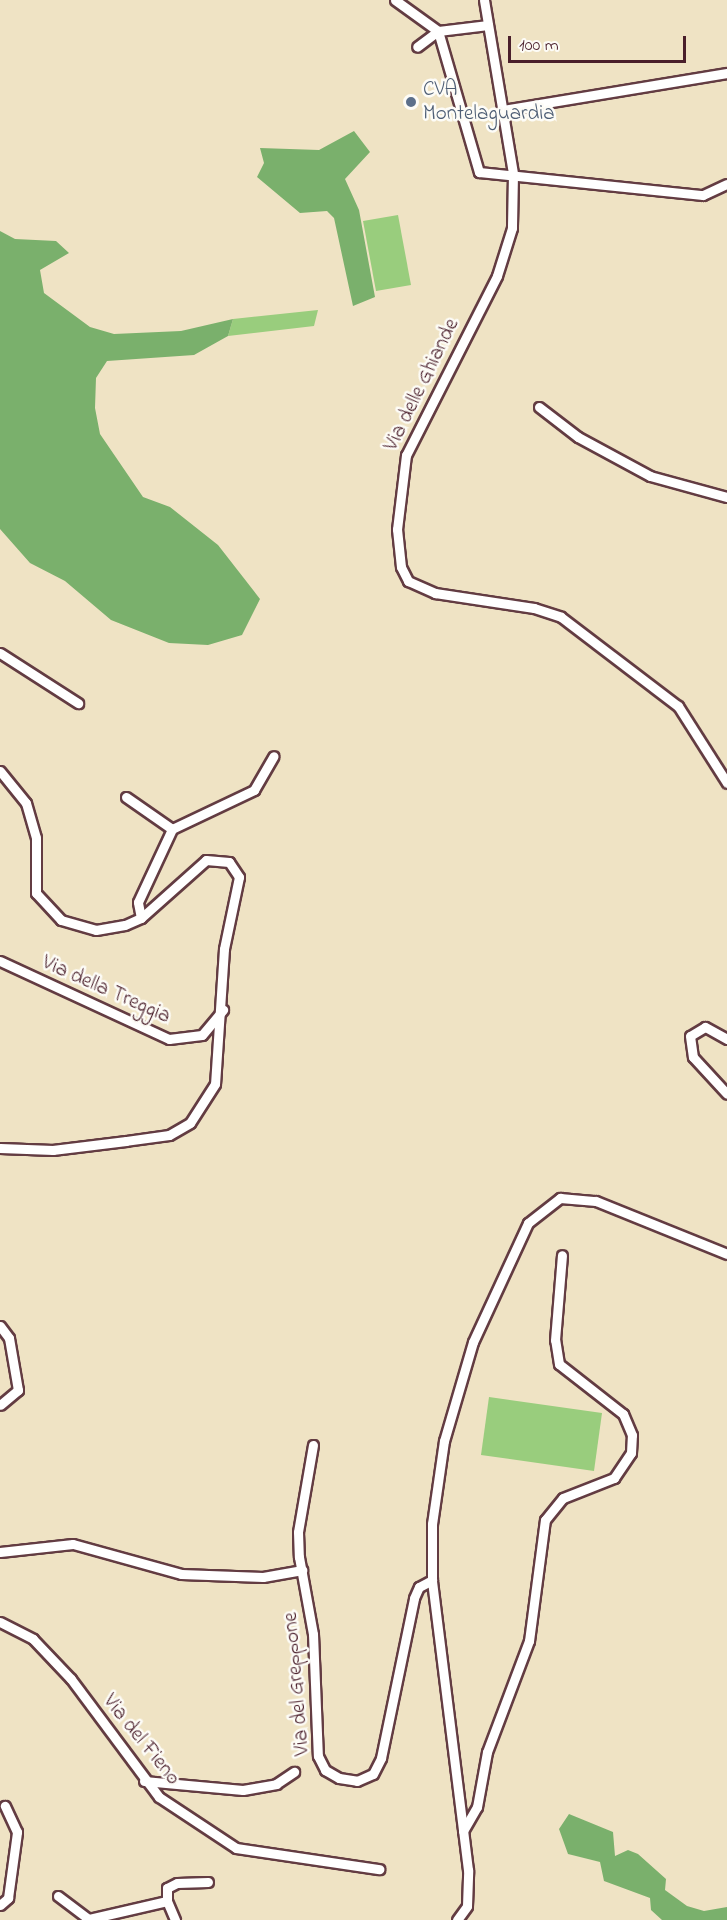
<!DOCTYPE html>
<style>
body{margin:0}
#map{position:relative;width:727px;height:1920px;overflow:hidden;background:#efe3c4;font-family:"Indie Flower",sans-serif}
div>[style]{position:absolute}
.green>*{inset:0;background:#99cd7d}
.forest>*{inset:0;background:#7ab06c}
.roads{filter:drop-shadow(2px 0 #633c42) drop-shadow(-2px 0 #633c42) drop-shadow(0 2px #633c42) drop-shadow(0 -2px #633c42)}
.street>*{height:9px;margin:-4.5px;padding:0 4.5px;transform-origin:4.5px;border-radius:4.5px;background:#fff}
.dots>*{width:16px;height:16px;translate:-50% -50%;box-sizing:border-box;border:3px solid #fdfcf7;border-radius:50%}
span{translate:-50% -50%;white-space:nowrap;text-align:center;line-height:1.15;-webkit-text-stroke:5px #fdfcf7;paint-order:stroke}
.service-label{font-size:21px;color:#4e5e75}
.left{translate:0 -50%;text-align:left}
.street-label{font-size:21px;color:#4a1f2b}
.scale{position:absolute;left:508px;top:36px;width:178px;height:27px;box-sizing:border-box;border:3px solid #4a1f2b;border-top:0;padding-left:8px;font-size:18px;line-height:21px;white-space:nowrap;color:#4a1f2b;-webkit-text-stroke:4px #fdfcf7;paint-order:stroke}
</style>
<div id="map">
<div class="green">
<div style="clip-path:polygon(398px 215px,411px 285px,376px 291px,363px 221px)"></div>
<div style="clip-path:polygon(318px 310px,314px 326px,228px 336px,233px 319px)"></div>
<div style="clip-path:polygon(489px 1397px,602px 1413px,594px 1471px,481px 1455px)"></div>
</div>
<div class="forest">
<div style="clip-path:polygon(354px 131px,370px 152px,345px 179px,359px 210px,375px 297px,353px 306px,334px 218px,327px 211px,300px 213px,257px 177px,264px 163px,260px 148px,319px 150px)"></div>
<div style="clip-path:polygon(0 231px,15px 239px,56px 241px,69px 253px,40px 270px,44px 293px,90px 327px,114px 334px,181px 331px,233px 319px,228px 336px,194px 355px,107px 361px,96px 378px,95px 408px,100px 434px,143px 497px,170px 507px,218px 545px,260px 599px,242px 635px,208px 645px,169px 643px,111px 620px,65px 581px,30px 563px,0 529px)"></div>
<div style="clip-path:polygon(569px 1814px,613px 1832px,615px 1856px,628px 1850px,638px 1854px,666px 1879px,665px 1890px,687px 1906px,704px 1911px,727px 1907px,727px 1920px,662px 1920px,651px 1910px,650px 1898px,604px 1881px,600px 1862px,568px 1854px,559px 1829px)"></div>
</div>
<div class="roads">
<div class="street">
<div style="left:395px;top:0;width:53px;rotate:35.8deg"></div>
<div style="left:438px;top:31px;width:26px;rotate:143deg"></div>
<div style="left:484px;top:0;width:176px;rotate:80.5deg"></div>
<div style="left:513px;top:174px;width:54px;rotate:91.1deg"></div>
<div style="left:512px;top:228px;width:50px;rotate:107.4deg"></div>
<div style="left:497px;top:276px;width:201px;rotate:116.9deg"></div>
<div style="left:406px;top:455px;width:75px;rotate:96.9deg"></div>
<div style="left:397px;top:529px;width:38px;rotate:84deg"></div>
<div style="left:401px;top:567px;width:16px;rotate:63deg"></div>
<div style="left:408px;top:581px;width:30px;rotate:24deg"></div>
<div style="left:435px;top:593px;width:100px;rotate:8.6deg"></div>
<div style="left:534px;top:608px;width:28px;rotate:18deg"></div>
<div style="left:561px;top:617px;width:147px;rotate:37.3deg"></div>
<div style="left:678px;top:706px;width:91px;rotate:57.5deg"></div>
<div style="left:488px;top:25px;width:50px;rotate:173.2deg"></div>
<div style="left:438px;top:31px;width:147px;rotate:73.8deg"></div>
<div style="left:479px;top:172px;width:225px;rotate:5.9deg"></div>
<div style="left:703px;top:195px;width:26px;rotate:-25deg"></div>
<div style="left:503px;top:110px;width:227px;rotate:-9.4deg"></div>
<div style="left:539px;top:407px;width:49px;rotate:37.6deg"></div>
<div style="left:578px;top:437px;width:82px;rotate:28.4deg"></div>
<div style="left:650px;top:476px;width:80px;rotate:15.3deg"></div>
<div style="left:0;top:653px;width:93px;rotate:32.7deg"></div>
<div style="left:0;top:771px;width:41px;rotate:50.9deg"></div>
<div style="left:26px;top:803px;width:36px;rotate:74deg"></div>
<div style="left:36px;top:838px;width:55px;rotate:90deg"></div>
<div style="left:36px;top:893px;width:37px;rotate:47deg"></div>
<div style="left:61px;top:920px;width:36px;rotate:16deg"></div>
<div style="left:96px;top:930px;width:29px;rotate:-10deg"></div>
<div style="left:125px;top:925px;width:17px;rotate:-24deg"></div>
<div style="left:141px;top:918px;width:87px;rotate:-41.7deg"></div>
<div style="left:206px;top:860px;width:23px;rotate:5deg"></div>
<div style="left:229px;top:862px;width:18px;rotate:56deg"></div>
<div style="left:239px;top:877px;width:74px;rotate:101.8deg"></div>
<div style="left:224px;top:949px;width:135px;rotate:93.8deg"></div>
<div style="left:215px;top:1084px;width:46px;rotate:122.7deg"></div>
<div style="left:190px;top:1123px;width:24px;rotate:150deg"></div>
<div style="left:169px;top:1135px;width:43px;rotate:172.1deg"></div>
<div style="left:126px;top:1141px;width:74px;rotate:173deg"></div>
<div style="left:53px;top:1150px;width:53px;rotate:-177.8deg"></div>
<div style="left:126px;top:797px;width:56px;rotate:34.8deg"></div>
<div style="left:141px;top:918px;width:16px;rotate:-101deg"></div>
<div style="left:138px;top:902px;width:81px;rotate:-65deg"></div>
<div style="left:172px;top:829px;width:91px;rotate:-25.4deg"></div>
<div style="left:254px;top:790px;width:39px;rotate:-60deg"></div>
<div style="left:0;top:961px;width:186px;rotate:24.8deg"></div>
<div style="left:169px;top:1039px;width:33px;rotate:-7deg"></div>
<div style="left:202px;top:1035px;width:33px;rotate:-50deg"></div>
<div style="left:727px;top:1039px;width:25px;rotate:-151deg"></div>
<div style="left:705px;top:1027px;width:17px;rotate:149deg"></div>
<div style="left:690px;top:1036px;width:21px;rotate:82deg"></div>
<div style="left:693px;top:1057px;width:50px;rotate:47.4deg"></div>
<div style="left:0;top:1326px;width:15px;rotate:53deg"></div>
<div style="left:9px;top:1338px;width:53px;rotate:80.2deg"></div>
<div style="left:18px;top:1390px;width:23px;rotate:140deg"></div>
<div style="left:313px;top:1445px;width:88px;rotate:99.8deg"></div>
<div style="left:298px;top:1532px;width:25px;rotate:88deg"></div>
<div style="left:299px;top:1557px;width:78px;rotate:79.7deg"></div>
<div style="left:313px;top:1634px;width:122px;rotate:87.7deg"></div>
<div style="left:318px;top:1756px;width:16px;rotate:63deg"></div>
<div style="left:325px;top:1770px;width:16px;rotate:30deg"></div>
<div style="left:339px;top:1778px;width:18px;rotate:9deg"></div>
<div style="left:357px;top:1781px;width:17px;rotate:-24deg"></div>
<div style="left:373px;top:1774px;width:18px;rotate:-63deg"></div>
<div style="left:381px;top:1758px;width:163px;rotate:-78.3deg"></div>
<div style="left:414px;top:1598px;width:12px;rotate:-66deg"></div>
<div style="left:419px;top:1587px;width:15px;rotate:-28deg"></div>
<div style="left:0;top:1552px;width:73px;rotate:-6.3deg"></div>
<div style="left:73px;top:1544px;width:112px;rotate:15.5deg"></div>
<div style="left:181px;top:1574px;width:82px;rotate:2.1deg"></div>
<div style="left:263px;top:1577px;width:40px;rotate:-10deg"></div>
<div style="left:0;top:1622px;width:37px;rotate:27deg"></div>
<div style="left:33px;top:1639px;width:55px;rotate:46.5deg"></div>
<div style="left:71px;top:1679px;width:147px;rotate:53.3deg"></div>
<div style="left:159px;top:1797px;width:92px;rotate:33.5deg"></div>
<div style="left:236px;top:1848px;width:145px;rotate:8.4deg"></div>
<div style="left:144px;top:1781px;width:99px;rotate:5.2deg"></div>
<div style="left:243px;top:1790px;width:34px;rotate:-10deg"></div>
<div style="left:276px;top:1784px;width:22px;rotate:-34deg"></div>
<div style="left:463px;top:1831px;width:28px;rotate:-60deg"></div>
<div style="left:477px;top:1807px;width:56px;rotate:-79.7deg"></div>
<div style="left:487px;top:1752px;width:119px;rotate:-69.3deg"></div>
<div style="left:529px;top:1641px;width:122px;rotate:-82.5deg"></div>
<div style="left:545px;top:1520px;width:28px;rotate:-51deg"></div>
<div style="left:563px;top:1498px;width:55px;rotate:-21.4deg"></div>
<div style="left:614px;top:1478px;width:30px;rotate:-56deg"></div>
<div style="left:631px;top:1453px;width:18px;rotate:-87deg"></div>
<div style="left:632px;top:1435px;width:23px;rotate:-113deg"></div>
<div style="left:623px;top:1414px;width:81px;rotate:-142deg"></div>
<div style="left:559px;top:1364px;width:24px;rotate:-99deg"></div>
<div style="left:555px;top:1340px;width:85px;rotate:-85.3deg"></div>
<div style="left:58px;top:1896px;width:39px;rotate:37deg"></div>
<div style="left:89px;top:1919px;width:80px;rotate:-13deg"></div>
<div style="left:167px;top:1901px;width:13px;rotate:-90deg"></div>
<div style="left:167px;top:1888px;width:11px;rotate:-27deg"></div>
<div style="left:177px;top:1883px;width:31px;rotate:-2deg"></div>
<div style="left:167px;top:1901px;width:21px;rotate:67deg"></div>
<div style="left:0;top:1905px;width:11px;rotate:-41deg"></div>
<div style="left:8px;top:1898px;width:67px;rotate:-82.2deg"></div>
<div style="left:17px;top:1832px;width:29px;rotate:-115deg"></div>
<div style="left:457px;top:1920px;width:17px;rotate:-54deg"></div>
<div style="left:467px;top:1906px;width:36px;rotate:-88deg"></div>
<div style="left:468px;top:1870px;width:292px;rotate:-97.1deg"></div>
<div style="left:432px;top:1580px;width:56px;rotate:-90deg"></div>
<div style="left:432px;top:1524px;width:84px;rotate:-81.8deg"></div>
<div style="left:444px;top:1441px;width:103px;rotate:-73.7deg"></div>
<div style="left:473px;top:1342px;width:131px;rotate:-65.2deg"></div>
<div style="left:528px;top:1223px;width:41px;rotate:-38deg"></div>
<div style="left:560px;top:1198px;width:36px;rotate:5deg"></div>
<div style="left:596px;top:1201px;width:141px;rotate:22deg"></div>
</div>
</div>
<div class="dots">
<div style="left:411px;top:102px;background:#5c6f8a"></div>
</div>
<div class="service-label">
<span class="left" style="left:423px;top:102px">CVA<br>Montelaguardia</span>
</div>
<div class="street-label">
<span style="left:422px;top:385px;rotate:-64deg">Via delle Ghiande</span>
<span style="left:106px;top:990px;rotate:24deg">Via della Treggia</span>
<span style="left:297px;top:1684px;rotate:-95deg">Via del Greppone</span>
<span style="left:141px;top:1740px;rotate:51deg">Via del Fieno</span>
</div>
<div class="scale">100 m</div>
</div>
